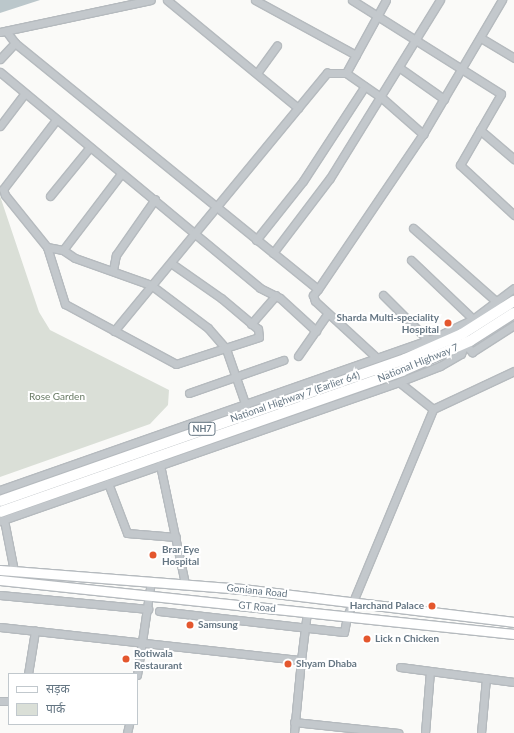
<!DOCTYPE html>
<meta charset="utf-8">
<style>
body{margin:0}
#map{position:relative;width:514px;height:733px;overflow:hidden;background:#fafaf8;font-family:Lato,"Noto Sans Devanagari",sans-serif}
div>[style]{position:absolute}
.green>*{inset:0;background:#dadfd7}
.water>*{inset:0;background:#bbc7cb}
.roads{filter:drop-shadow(1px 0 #b5babe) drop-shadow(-1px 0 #b5babe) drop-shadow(0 1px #b5babe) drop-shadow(0 -1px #b5babe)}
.minor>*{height:7px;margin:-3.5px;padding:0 3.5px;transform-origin:3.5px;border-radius:3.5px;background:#c3c8cc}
.major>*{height:9px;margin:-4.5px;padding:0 4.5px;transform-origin:4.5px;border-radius:4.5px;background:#fff}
.highway>*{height:10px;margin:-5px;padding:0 5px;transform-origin:5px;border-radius:5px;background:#fff}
.dots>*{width:11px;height:11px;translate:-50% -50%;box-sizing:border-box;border:2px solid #fff;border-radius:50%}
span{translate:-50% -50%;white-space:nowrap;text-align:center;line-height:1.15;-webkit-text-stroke:4px #fff;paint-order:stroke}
.shield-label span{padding:1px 3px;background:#fff;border:1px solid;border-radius:3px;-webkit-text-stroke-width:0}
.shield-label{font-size:9px;color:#657683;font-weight:700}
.poi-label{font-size:10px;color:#657683;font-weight:700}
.right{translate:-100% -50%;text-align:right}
.left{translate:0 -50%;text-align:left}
.street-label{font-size:10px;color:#657683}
.park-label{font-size:10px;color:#687a64}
.legend{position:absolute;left:8px;top:673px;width:130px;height:52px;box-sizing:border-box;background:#fff;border:1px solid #c1c8cd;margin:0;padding:5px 7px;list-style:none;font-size:12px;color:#657683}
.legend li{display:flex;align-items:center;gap:8px;height:20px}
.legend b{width:20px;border:1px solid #c1c8cd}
</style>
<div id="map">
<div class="green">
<div style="clip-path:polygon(0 196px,39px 312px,50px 330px,169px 390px,168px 405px,150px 424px,0 477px)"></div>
</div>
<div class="water">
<div style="clip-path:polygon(0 0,40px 0,0 13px)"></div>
</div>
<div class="roads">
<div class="minor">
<div style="left:167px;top:0;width:170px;rotate:39.5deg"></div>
<div style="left:255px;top:0;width:115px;rotate:28.6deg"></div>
<div style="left:352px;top:0;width:176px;rotate:32.2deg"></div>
<div style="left:501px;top:94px;width:82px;rotate:120deg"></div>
<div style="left:460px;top:165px;width:74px;rotate:42.8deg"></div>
<div style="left:6px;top:31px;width:15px;rotate:53deg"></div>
<div style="left:15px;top:43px;width:390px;rotate:39.1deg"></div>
<div style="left:318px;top:289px;width:187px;rotate:-55.9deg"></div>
<div style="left:423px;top:134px;width:156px;rotate:-59.5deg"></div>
<div style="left:0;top:32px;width:154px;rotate:-12deg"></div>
<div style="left:481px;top:38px;width:39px;rotate:31deg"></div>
<div style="left:0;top:59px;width:22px;rotate:-47deg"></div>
<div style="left:400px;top:68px;width:54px;rotate:35.2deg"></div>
<div style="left:0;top:72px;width:338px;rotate:39.7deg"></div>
<div style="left:260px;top:288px;width:22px;rotate:27deg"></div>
<div style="left:280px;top:298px;width:49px;rotate:42.5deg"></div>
<div style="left:257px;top:73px;width:34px;rotate:-54deg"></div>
<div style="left:346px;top:73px;width:83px;rotate:-61.3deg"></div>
<div style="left:56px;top:120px;width:87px;rotate:127.5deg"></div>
<div style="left:3px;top:189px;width:6px;rotate:72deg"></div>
<div style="left:5px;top:195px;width:67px;rotate:51.1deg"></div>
<div style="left:47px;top:247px;width:16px;rotate:11deg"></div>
<div style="left:63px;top:250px;width:14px;rotate:34deg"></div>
<div style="left:75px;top:258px;width:81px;rotate:19.6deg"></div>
<div style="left:151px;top:285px;width:71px;rotate:37deg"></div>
<div style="left:208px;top:328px;width:28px;rotate:49deg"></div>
<div style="left:226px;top:349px;width:60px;rotate:70.7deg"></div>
<div style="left:0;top:126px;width:41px;rotate:-52.9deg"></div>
<div style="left:480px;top:130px;width:45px;rotate:40.5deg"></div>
<div style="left:50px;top:196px;width:63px;rotate:-50.8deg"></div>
<div style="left:413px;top:228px;width:112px;rotate:41.4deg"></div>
<div style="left:256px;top:240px;width:75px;rotate:-51.5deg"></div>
<div style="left:303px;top:181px;width:113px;rotate:-56.9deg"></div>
<div style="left:47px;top:247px;width:60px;rotate:72.5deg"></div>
<div style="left:65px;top:304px;width:126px;rotate:28.4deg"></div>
<div style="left:176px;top:364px;width:87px;rotate:-18deg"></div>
<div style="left:259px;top:337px;width:8px;rotate:-97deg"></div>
<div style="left:258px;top:329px;width:48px;rotate:-140deg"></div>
<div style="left:221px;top:298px;width:61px;rotate:-145deg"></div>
<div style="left:63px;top:250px;width:96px;rotate:-52.7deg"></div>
<div style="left:273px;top:253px;width:94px;rotate:-52.8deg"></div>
<div style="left:330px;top:178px;width:209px;rotate:-58.3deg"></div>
<div style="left:411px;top:260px;width:86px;rotate:43.6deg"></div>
<div style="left:113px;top:270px;width:15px;rotate:-79deg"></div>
<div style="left:116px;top:255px;width:68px;rotate:-55.1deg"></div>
<div style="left:318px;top:289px;width:8px;rotate:130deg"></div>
<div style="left:313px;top:295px;width:6px;rotate:72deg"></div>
<div style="left:315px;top:301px;width:84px;rotate:42.6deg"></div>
<div style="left:383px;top:295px;width:64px;rotate:45deg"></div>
<div style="left:251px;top:324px;width:38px;rotate:-49deg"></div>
<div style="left:114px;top:331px;width:335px;rotate:-50.5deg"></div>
<div style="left:327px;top:73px;width:19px"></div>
<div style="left:346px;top:73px;width:44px;rotate:34.8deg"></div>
<div style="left:382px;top:98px;width:55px;rotate:41.3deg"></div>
<div style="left:298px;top:356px;width:52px;rotate:-55.1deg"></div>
<div style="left:399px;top:382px;width:43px;rotate:38.5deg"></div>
<div style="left:189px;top:393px;width:100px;rotate:-19.3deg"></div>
<div style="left:160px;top:465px;width:122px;rotate:78.1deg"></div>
<div style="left:108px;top:483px;width:53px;rotate:69.2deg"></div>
<div style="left:127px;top:533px;width:49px;rotate:4.7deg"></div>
<div style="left:0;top:490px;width:462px;rotate:-19.3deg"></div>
<div style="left:436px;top:337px;width:41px;rotate:-25.9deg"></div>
<div style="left:473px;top:319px;width:51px;rotate:-37.1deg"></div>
<div style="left:4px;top:520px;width:52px;rotate:78.9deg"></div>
<div style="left:0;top:521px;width:423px;rotate:-19.2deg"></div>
<div style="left:399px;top:382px;width:44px;rotate:-21.3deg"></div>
<div style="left:440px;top:366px;width:24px;rotate:-30deg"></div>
<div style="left:461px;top:354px;width:11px;rotate:-68deg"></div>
<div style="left:465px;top:344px;width:11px;rotate:49deg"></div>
<div style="left:472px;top:352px;width:50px;rotate:-32.7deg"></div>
<div style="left:0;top:595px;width:149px;rotate:5.4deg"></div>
<div style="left:159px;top:611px;width:186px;rotate:6.5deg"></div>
<div style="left:344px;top:632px;width:16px;rotate:-79deg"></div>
<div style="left:347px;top:616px;width:224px;rotate:-67.4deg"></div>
<div style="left:433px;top:409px;width:89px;rotate:-25.1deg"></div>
<div style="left:0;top:627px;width:303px;rotate:6.3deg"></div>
<div style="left:301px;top:660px;width:73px;rotate:95.5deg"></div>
<div style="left:301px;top:660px;width:48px;rotate:-82.9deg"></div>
<div style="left:400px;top:667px;width:115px;rotate:7.5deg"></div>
<div style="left:28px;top:674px;width:44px;rotate:-80.8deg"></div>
<div style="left:137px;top:675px;width:95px;rotate:-81.5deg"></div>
<div style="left:0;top:701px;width:9px"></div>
<div style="left:294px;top:722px;width:105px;rotate:6deg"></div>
<div style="left:127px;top:733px;width:9px;rotate:-77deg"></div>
<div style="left:425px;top:733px;width:62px;rotate:-85.4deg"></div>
<div style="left:481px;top:733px;width:55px;rotate:-84.8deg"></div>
</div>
<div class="major">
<div style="left:0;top:570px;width:243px;rotate:4.5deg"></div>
<div style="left:242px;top:589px;width:274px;rotate:6.9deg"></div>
<div style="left:0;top:580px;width:517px;rotate:6deg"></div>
</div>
<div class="highway">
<div style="left:0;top:501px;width:429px;rotate:-19.3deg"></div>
<div style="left:405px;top:359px;width:62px;rotate:-23.7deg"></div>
<div style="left:462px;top:334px;width:62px;rotate:-32.4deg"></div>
<div style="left:0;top:512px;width:426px;rotate:-19.3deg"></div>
<div style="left:402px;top:371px;width:74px;rotate:-23.8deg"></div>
<div style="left:470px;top:341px;width:52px;rotate:-32.5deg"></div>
</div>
</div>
<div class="dots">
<div style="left:448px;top:323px;background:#e4572e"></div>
<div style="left:153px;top:555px;background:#e4572e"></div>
<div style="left:432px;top:606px;background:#e4572e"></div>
<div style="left:190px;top:625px;background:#e4572e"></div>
<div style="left:367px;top:639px;background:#e4572e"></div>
<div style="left:126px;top:659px;background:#e4572e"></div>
<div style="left:288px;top:664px;background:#e4572e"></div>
</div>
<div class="shield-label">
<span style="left:202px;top:429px">NH7</span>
</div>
<div class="poi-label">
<span class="right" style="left:439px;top:323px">Sharda Multi-speciality<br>Hospital</span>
<span class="left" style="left:162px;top:555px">Brar Eye<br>Hospital</span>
<span class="right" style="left:424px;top:606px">Harchand Palace</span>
<span class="left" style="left:198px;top:625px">Samsung</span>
<span class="left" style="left:375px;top:639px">Lick n Chicken</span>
<span class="left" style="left:134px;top:659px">Rotiwala<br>Restaurant</span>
<span class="left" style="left:296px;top:664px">Shyam Dhaba</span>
</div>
<div class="street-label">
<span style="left:418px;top:363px;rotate:-22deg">National Highway 7</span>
<span style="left:295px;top:397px;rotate:-19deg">National Highway 7 (Earlier 64)</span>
<span style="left:257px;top:591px;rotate:6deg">Goniana Road</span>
<span style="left:257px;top:607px;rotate:6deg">GT Road</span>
</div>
<div class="park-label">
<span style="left:57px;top:397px">Rose Garden</span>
</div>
<ul class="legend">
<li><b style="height:5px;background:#fff"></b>सड़क</li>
<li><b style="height:11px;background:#dadfd7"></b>पार्क</li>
</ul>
</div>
